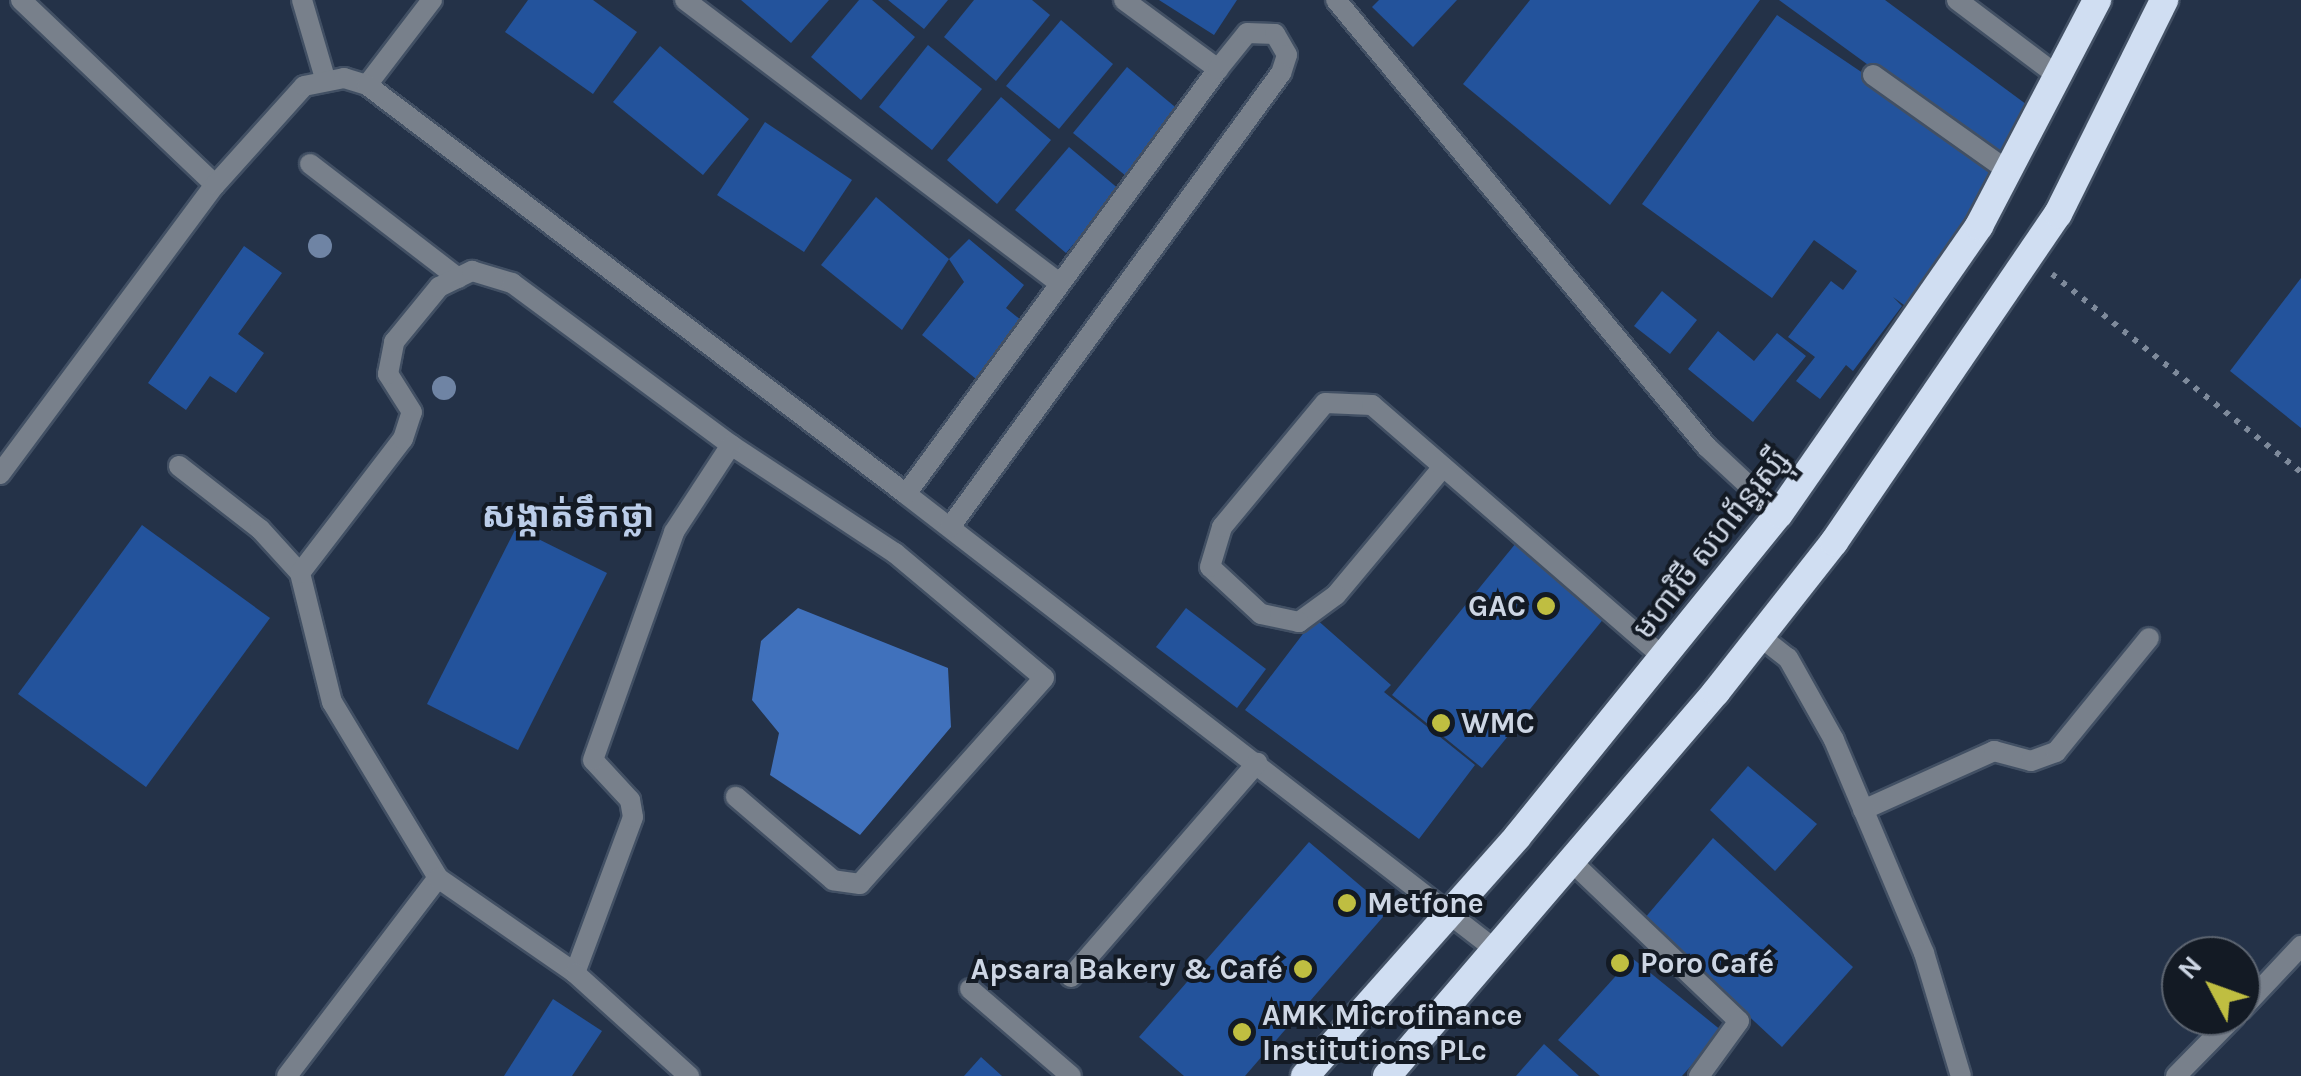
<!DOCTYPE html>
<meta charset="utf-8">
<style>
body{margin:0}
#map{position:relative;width:2301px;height:1076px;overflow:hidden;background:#243248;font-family:Karla,"Noto Sans Khmer",sans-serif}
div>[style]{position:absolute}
.water>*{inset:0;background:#4071bc}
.building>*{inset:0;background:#23539c}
.path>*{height:6px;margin-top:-3px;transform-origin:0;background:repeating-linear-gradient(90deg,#7e8a9b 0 5px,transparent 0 13px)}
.roads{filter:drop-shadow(2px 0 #425064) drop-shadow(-2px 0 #425064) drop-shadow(0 2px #425064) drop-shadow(0 -2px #425064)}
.service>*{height:20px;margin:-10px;padding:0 10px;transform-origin:10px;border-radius:10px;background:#78808b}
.minor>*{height:20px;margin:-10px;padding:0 10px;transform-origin:10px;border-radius:10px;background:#78808b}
.tertiary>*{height:20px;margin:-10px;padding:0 10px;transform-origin:10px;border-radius:10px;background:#78808b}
.trunk>*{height:28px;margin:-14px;padding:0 14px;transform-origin:14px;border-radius:14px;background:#d0def2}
.trees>*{width:24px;height:24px;margin:-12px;border-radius:50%;background:#6f84a4}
.dots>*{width:28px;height:28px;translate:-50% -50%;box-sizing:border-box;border:5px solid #131a24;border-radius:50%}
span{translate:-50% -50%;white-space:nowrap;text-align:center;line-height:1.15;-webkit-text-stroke:8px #131a24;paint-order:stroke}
.street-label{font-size:30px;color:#cdd6e4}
.poi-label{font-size:30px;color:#cdd6e4;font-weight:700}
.right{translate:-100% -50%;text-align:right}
.left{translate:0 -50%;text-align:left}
.quarter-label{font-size:35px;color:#bbcde9;font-weight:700}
.north{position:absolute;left:2161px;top:936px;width:100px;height:100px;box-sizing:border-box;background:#131a24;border:2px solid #5d6571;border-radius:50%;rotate:311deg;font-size:28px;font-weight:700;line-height:40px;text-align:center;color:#cdd6e4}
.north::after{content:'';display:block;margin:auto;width:35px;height:45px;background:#bfbe41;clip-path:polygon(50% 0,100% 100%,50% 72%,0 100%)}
</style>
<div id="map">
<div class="water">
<div style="clip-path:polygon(798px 608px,948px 668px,951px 727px,860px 835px,770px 775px,779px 733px,752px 700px,761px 641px)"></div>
</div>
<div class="building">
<div style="clip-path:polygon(528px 0,593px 0,637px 32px,593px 94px,505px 32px)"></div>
<div style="clip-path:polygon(741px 0,829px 0,791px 43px)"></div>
<div style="clip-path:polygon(859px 0,872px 0,915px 37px,861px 100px,811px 57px)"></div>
<div style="clip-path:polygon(888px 0,948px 0,924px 29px)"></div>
<div style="clip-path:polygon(974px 0,1032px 0,1050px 15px,996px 81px,944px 37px)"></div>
<div style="clip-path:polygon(1159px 0,1237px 0,1214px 35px)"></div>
<div style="clip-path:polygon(1379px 0,1457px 0,1413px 47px,1372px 7px)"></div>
<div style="clip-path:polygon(1530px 0,1760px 0,1610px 205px,1463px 84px)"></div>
<div style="clip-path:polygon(1779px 0,1885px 0,2042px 116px,2007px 166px)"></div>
<div style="clip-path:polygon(1777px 15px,2011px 173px,1915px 313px,1893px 297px,1902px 306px,1853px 371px,1846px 365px,1820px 399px,1796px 381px,1815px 357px,1788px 337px,1831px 281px,1843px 290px,1857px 271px,1814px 240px,1772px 298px,1642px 204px)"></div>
<div style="clip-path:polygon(1061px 20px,1113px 64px,1059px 129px,1006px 86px)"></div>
<div style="clip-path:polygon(928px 45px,982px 89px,932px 150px,879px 107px)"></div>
<div style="clip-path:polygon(660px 46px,749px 119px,703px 175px,613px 102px)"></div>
<div style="clip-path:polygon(1127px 67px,1180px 111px,1126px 176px,1073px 133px)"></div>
<div style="clip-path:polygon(1001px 97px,1051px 140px,997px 204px,947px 160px)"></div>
<div style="clip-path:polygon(765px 122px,852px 180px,804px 252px,717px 195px)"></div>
<div style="clip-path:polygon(1069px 147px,1120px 190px,1066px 253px,1015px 210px)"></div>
<div style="clip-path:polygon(876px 197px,949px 259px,902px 330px,821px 265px)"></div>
<div style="clip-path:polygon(969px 239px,1024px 285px,1006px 308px,1027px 325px,981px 383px,922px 335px,964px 282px,949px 259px)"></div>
<div style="clip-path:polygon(244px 246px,282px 273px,238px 334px,264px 353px,236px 393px,210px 376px,186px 410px,148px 383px)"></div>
<div style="clip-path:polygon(2301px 278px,2301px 428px,2230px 371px)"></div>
<div style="clip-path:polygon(1662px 291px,1697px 320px,1670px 354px,1634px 326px)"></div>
<div style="clip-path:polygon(1718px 331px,1754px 361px,1777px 333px,1806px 356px,1753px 422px,1688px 369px)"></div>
<div style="clip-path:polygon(142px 525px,270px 618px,146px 787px,18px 694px)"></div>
<div style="clip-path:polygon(516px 528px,607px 573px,518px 750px,427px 704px)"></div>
<div style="clip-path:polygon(1516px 543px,1605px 617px,1482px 768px,1392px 695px)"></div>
<div style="clip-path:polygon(1186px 608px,1266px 669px,1237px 708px,1156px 647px)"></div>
<div style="clip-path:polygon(1315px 618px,1391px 685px,1384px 692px,1475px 765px,1419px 839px,1245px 710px)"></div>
<div style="clip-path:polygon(1748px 766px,1817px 824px,1775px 871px,1710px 810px)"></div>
<div style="clip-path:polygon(1713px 838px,1853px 967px,1782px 1047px,1644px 919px)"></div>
<div style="clip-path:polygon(1309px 842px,1389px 910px,1245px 1076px,1184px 1076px,1139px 1037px)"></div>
<div style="clip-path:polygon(1632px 958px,1722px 1031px,1682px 1076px,1600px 1076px,1558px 1040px)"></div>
<div style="clip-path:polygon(553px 999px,602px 1031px,572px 1076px,504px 1076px)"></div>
<div style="clip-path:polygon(1544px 1044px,1579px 1076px,1516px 1076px)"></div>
<div style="clip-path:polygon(981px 1057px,1002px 1076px,964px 1076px)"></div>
</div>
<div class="path">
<div style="left:2052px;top:274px;width:318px;rotate:38.5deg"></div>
</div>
<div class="roads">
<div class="service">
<div style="left:302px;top:0;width:81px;rotate:73.6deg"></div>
<div style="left:1957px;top:0;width:128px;rotate:37deg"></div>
<div style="left:310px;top:164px;width:187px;rotate:37.6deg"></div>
<div style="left:179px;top:466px;width:103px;rotate:37.9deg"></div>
<div style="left:260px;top:529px;width:59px;rotate:47.7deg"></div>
<div style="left:300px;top:573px;width:133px;rotate:76.1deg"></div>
<div style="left:332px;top:702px;width:205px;rotate:58.9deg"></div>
<div style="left:1443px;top:467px;width:167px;rotate:129.9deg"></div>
<div style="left:1336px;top:595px;width:46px;rotate:143.9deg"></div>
<div style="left:1299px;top:622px;width:39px;rotate:-168deg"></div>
<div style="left:1261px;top:614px;width:69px;rotate:-137.3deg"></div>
<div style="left:1210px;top:567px;width:42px;rotate:-73.3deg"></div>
<div style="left:1222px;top:527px;width:161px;rotate:-50.3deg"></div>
<div style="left:1325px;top:403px;width:47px;rotate:2.4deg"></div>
<div style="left:1372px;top:405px;width:388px;rotate:40.9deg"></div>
<div style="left:300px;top:573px;width:169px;rotate:-52.5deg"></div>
<div style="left:403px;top:439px;width:28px;rotate:-72deg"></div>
<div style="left:412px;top:412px;width:45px;rotate:-122.3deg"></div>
<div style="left:388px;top:374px;width:33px;rotate:-79deg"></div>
<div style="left:394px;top:342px;width:71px;rotate:-50.7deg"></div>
<div style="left:439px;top:287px;width:37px;rotate:-26deg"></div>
<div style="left:472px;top:271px;width:42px;rotate:16.7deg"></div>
<div style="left:512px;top:283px;width:272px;rotate:36.5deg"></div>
<div style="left:731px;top:445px;width:196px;rotate:33.4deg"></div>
<div style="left:895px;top:553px;width:194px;rotate:40deg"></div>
<div style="left:1044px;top:678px;width:276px;rotate:131.8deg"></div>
<div style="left:860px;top:884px;width:27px;rotate:-172deg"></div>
<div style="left:833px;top:880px;width:128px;rotate:-139.4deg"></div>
<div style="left:575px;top:973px;width:166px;rotate:-69.6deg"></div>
<div style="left:633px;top:817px;width:17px;rotate:-100deg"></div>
<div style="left:630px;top:800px;width:54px;rotate:-132.8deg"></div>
<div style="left:593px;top:760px;width:242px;rotate:-70.4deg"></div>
<div style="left:674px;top:532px;width:104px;rotate:-56.8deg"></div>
<div style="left:970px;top:989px;width:133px;rotate:40.7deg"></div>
<div style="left:287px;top:1076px;width:249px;rotate:-52.7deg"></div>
<div style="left:438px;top:878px;width:167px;rotate:34.7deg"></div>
<div style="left:575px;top:973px;width:154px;rotate:42.1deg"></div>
</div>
<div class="minor">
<div style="left:21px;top:0;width:268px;rotate:43.6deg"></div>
<div style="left:685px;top:0;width:470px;rotate:37.1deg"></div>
<div style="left:1124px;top:0;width:117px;rotate:36.3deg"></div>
<div style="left:1336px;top:0;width:581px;rotate:50.31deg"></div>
<div style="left:1707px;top:447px;width:98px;rotate:42.9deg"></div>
<div style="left:1873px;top:75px;width:169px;rotate:35.4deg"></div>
<div style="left:367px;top:85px;width:107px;rotate:-52.6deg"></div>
<div style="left:0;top:474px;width:360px;rotate:-53.4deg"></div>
<div style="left:215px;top:185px;width:133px;rotate:-48deg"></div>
<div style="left:304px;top:86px;width:41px;rotate:-11.3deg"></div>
<div style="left:344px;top:78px;width:24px;rotate:17deg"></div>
<div style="left:367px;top:85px;width:677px;rotate:37.19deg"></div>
<div style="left:906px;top:494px;width:747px;rotate:37.71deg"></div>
<div style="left:906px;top:494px;width:527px;rotate:-53.72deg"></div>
<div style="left:1218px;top:69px;width:46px;rotate:-51.1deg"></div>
<div style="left:1247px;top:33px;width:28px;rotate:2deg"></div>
<div style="left:1275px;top:34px;width:24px;rotate:60deg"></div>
<div style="left:1287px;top:55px;width:19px;rotate:108deg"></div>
<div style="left:1281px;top:73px;width:562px;rotate:126.09deg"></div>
<div style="left:1863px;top:810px;width:144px;rotate:-24.2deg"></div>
<div style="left:1994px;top:751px;width:38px;rotate:15deg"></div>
<div style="left:2031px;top:761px;width:27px;rotate:-20deg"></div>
<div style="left:2056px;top:752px;width:147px;rotate:-50.8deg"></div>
<div style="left:1573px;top:863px;width:229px;rotate:43.6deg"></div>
<div style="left:1739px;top:1021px;width:68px;rotate:126deg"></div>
<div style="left:1071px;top:977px;width:284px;rotate:-49deg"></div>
<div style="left:2241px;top:1010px;width:88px;rotate:-46.8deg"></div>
<div style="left:2176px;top:1076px;width:84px;rotate:-45.5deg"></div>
</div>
<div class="tertiary">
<div style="left:1762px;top:638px;width:33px;rotate:38deg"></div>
<div style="left:1788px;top:658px;width:94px;rotate:60.7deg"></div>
<div style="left:1834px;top:740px;width:231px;rotate:67.1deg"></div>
<div style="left:1924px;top:953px;width:128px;rotate:73.3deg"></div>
</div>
<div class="trunk">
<div style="left:1305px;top:1076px;width:319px;rotate:-48.4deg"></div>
<div style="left:1517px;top:837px;width:416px;rotate:-51deg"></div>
<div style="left:1779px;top:514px;width:351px;rotate:-55.2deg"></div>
<div style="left:1979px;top:226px;width:255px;rotate:-62.4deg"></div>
<div style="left:1387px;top:1076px;width:506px;rotate:-49.41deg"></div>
<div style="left:1716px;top:692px;width:191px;rotate:-51.8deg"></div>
<div style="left:1834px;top:542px;width:397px;rotate:-55.7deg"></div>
<div style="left:2058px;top:214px;width:239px;rotate:-63.6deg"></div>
</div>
</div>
<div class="trees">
<div style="left:320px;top:246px"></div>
<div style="left:444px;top:388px"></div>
</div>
<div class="dots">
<div style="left:1546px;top:606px;background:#bfbe41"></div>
<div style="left:1441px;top:723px;background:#bfbe41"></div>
<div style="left:1347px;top:903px;background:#bfbe41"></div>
<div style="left:1620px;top:963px;background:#bfbe41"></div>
<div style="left:1303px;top:969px;background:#bfbe41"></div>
<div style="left:1242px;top:1032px;background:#bfbe41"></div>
</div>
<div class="street-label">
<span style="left:1711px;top:544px;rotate:-52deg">មហាវិថី សហព័ន្ធរុស្ស៊ី</span>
</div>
<div class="poi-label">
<span class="right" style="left:1526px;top:606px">GAC</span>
<span class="left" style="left:1461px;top:723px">WMC</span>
<span class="left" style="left:1367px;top:903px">Metfone</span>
<span class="left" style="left:1640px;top:963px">Poro Café</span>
<span class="right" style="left:1283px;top:969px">Apsara Bakery &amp; Café</span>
<span class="left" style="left:1262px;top:1032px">AMK Microfinance<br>Institutions PLc</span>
</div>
<div class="quarter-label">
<span style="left:568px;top:516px">សង្កាត់ទឹកថ្លា</span>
</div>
<div class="north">N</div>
</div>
